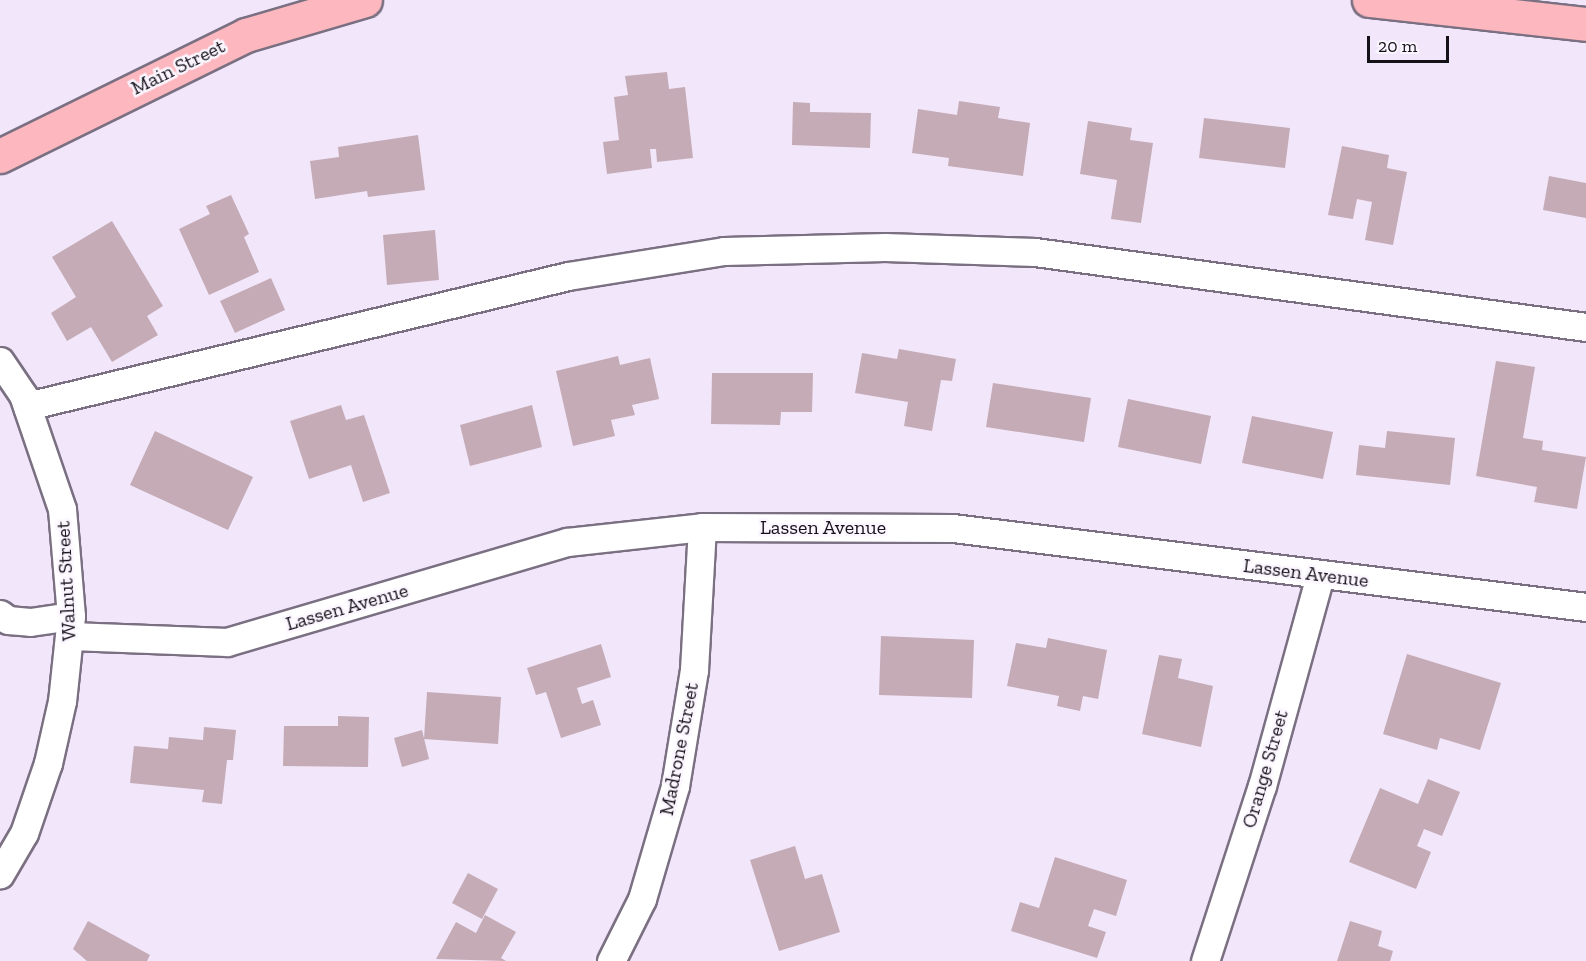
<!DOCTYPE html>
<style>
body{margin:0}
#map{position:relative;width:1586px;height:961px;overflow:hidden;background:#f2e6fb;font-family:"Zilla Slab",serif}
div>[style]{position:absolute}
.building>*{inset:0;background:#c4abb5}
.roads{filter:drop-shadow(2px 0 #7a7082) drop-shadow(-2px 0 #7a7082) drop-shadow(0 2px #7a7082) drop-shadow(0 -2px #7a7082)}
.minor>*{height:27px;margin:-13.5px;padding:0 13.5px;transform-origin:13.5px;border-radius:13.5px;background:#fff}
.major>*{height:33px;margin:-16.5px;padding:0 16.5px;transform-origin:16.5px;border-radius:16.5px;background:#fdb7be}
span{translate:-50% -50%;white-space:nowrap;text-align:center;line-height:1.15;-webkit-text-stroke:5px #fbf6ff;paint-order:stroke}
.street-label{font-size:20px;color:#151118}
.scale{position:absolute;left:1367px;top:36px;width:82px;height:27px;box-sizing:border-box;border:3px solid #151118;border-top:0;padding-left:8px;font-size:18px;line-height:21px;white-space:nowrap;color:#151118;-webkit-text-stroke:4px #fbf6ff;paint-order:stroke}
</style>
<div id="map">
<div class="building">
<div style="clip-path:polygon(667px 72px,669px 89px,685px 87px,693px 158px,657px 162px,656px 149px,650px 149px,652px 168px,607px 174px,603px 142px,619px 140px,614px 97px,628px 95px,625px 76px)"></div>
<div style="clip-path:polygon(959px 101px,1000px 107px,998px 118px,1030px 123px,1023px 176px,948px 166px,949px 158px,912px 153px,918px 109px,957px 115px)"></div>
<div style="clip-path:polygon(793px 102px,810px 103px,810px 112px,871px 113px,870px 148px,792px 145px)"></div>
<div style="clip-path:polygon(1204px 118px,1290px 128px,1285px 168px,1199px 158px)"></div>
<div style="clip-path:polygon(1088px 121px,1132px 128px,1130px 140px,1153px 143px,1141px 223px,1111px 219px,1117px 180px,1080px 174px)"></div>
<div style="clip-path:polygon(418px 135px,425px 190px,368px 197px,367px 191px,315px 199px,310px 161px,339px 157px,338px 147px)"></div>
<div style="clip-path:polygon(1342px 146px,1389px 155px,1387px 168px,1407px 172px,1393px 245px,1365px 240px,1372px 202px,1357px 199px,1353px 219px,1328px 215px)"></div>
<div style="clip-path:polygon(1549px 176px,1586px 183px,1586px 218px,1543px 210px)"></div>
<div style="clip-path:polygon(231px 195px,249px 234px,244px 237px,259px 272px,209px 295px,179px 229px,210px 214px,206px 206px)"></div>
<div style="clip-path:polygon(112px 221px,163px 306px,147px 316px,158px 335px,112px 362px,91px 327px,67px 341px,51px 313px,76px 297px,52px 257px)"></div>
<div style="clip-path:polygon(435px 230px,439px 280px,387px 285px,383px 235px)"></div>
<div style="clip-path:polygon(271px 278px,285px 310px,235px 333px,220px 301px)"></div>
<div style="clip-path:polygon(899px 349px,956px 359px,952px 381px,941px 380px,932px 431px,904px 426px,908px 402px,855px 393px,862px 353px,897px 359px)"></div>
<div style="clip-path:polygon(618px 356px,620px 365px,650px 358px,659px 399px,632px 405px,635px 415px,611px 420px,615px 436px,573px 446px,556px 371px)"></div>
<div style="clip-path:polygon(1496px 361px,1535px 367px,1523px 438px,1543px 441px,1542px 450px,1586px 457px,1577px 509px,1534px 502px,1537px 487px,1476px 476px)"></div>
<div style="clip-path:polygon(712px 373px,813px 373px,812px 412px,781px 412px,780px 425px,711px 424px)"></div>
<div style="clip-path:polygon(993px 383px,1091px 398px,1084px 442px,986px 427px)"></div>
<div style="clip-path:polygon(1128px 399px,1211px 416px,1201px 464px,1118px 447px)"></div>
<div style="clip-path:polygon(341px 405px,346px 420px,364px 415px,390px 493px,363px 502px,351px 465px,309px 479px,290px 421px)"></div>
<div style="clip-path:polygon(532px 405px,542px 447px,470px 466px,460px 425px)"></div>
<div style="clip-path:polygon(1252px 416px,1333px 432px,1323px 479px,1242px 463px)"></div>
<div style="clip-path:polygon(155px 431px,253px 477px,228px 530px,130px 485px)"></div>
<div style="clip-path:polygon(1387px 431px,1455px 438px,1450px 485px,1356px 475px,1359px 445px,1385px 448px)"></div>
<div style="clip-path:polygon(881px 636px,974px 640px,972px 698px,879px 695px)"></div>
<div style="clip-path:polygon(1048px 638px,1107px 650px,1098px 699px,1083px 696px,1080px 711px,1057px 706px,1059px 696px,1007px 686px,1016px 643px,1046px 648px)"></div>
<div style="clip-path:polygon(601px 644px,611px 677px,577px 688px,582px 704px,593px 700px,601px 725px,561px 738px,546px 692px,536px 695px,527px 668px)"></div>
<div style="clip-path:polygon(1407px 654px,1501px 683px,1480px 750px,1440px 738px,1437px 750px,1383px 734px)"></div>
<div style="clip-path:polygon(1159px 655px,1182px 659px,1178px 678px,1213px 686px,1201px 747px,1142px 734px)"></div>
<div style="clip-path:polygon(427px 692px,501px 697px,498px 744px,424px 739px)"></div>
<div style="clip-path:polygon(338px 716px,369px 717px,368px 767px,283px 766px,284px 726px,338px 726px)"></div>
<div style="clip-path:polygon(204px 727px,236px 730px,233px 760px,227px 760px,222px 804px,202px 802px,204px 790px,130px 783px,134px 746px,168px 749px,169px 737px,203px 740px)"></div>
<div style="clip-path:polygon(422px 730px,429px 759px,402px 767px,394px 738px)"></div>
<div style="clip-path:polygon(1428px 779px,1460px 792px,1442px 836px,1424px 829px,1417px 846px,1431px 852px,1416px 889px,1349px 862px,1380px 788px,1418px 804px)"></div>
<div style="clip-path:polygon(795px 846px,805px 879px,822px 874px,840px 932px,779px 951px,750px 860px)"></div>
<div style="clip-path:polygon(1055px 857px,1127px 880px,1116px 916px,1094px 909px,1088px 926px,1106px 932px,1097px 958px,1011px 931px,1020px 902px,1039px 908px)"></div>
<div style="clip-path:polygon(468px 873px,498px 889px,482px 919px,452px 903px)"></div>
<div style="clip-path:polygon(485px 915px,516px 932px,501px 958px,506px 961px,436px 959px,456px 922px,476px 933px)"></div>
<div style="clip-path:polygon(88px 921px,150px 955px,147px 961px,87px 961px,73px 949px)"></div>
<div style="clip-path:polygon(1350px 921px,1382px 931px,1378px 946px,1393px 951px,1390px 961px,1337px 961px)"></div>
</div>
<div class="roads">
<div class="minor">
<div style="left:0;top:361px;width:41px;rotate:55.9deg"></div>
<div style="left:23px;top:395px;width:120px;rotate:71.1deg"></div>
<div style="left:62px;top:509px;width:107px;rotate:85.2deg"></div>
<div style="left:71px;top:616px;width:85px;rotate:96deg"></div>
<div style="left:62px;top:701px;width:64px;rotate:102.7deg"></div>
<div style="left:48px;top:763px;width:74px;rotate:108.9deg"></div>
<div style="left:24px;top:833px;width:48px;rotate:120.3deg"></div>
<div style="left:27px;top:406px;width:556px;rotate:-13.51deg"></div>
<div style="left:568px;top:276px;width:158px;rotate:-9.1deg"></div>
<div style="left:724px;top:251px;width:161px;rotate:-1.4deg"></div>
<div style="left:885px;top:247px;width:150px;rotate:1.9deg"></div>
<div style="left:1035px;top:252px;width:556px;rotate:7.75deg"></div>
<div style="left:0;top:614px;width:10px;rotate:37deg"></div>
<div style="left:8px;top:620px;width:22px;rotate:5deg"></div>
<div style="left:30px;top:622px;width:41px;rotate:-8.3deg"></div>
<div style="left:71px;top:636px;width:156px;rotate:2.2deg"></div>
<div style="left:227px;top:642px;width:354px;rotate:-16.4deg"></div>
<div style="left:567px;top:542px;width:136px;rotate:-6.3deg"></div>
<div style="left:702px;top:527px;width:251px;rotate:0.2deg"></div>
<div style="left:953px;top:528px;width:638px;rotate:7.11deg"></div>
<div style="left:611px;top:961px;width:69px;rotate:-63.4deg"></div>
<div style="left:642px;top:899px;width:118px;rotate:-73.7deg"></div>
<div style="left:675px;top:786px;width:118px;rotate:-80.7deg"></div>
<div style="left:694px;top:670px;width:143px;rotate:-86.8deg"></div>
<div style="left:1205px;top:961px;width:184px;rotate:-72deg"></div>
<div style="left:1262px;top:786px;width:219px;rotate:-74.6deg"></div>
</div>
<div class="major">
<div style="left:1369px;top:0;width:218px;rotate:6.3deg"></div>
<div style="left:0;top:156px;width:274px;rotate:-26.2deg"></div>
<div style="left:246px;top:35px;width:124px;rotate:-16.4deg"></div>
</div>
</div>
<div class="street-label">
<span style="left:178px;top:67px;rotate:-26deg">Main Street</span>
<span style="left:823px;top:527px">Lassen Avenue</span>
<span style="left:1306px;top:573px;rotate:7deg">Lassen Avenue</span>
<span style="left:66px;top:581px;rotate:-93deg">Walnut Street</span>
<span style="left:347px;top:607px;rotate:-16deg">Lassen Avenue</span>
<span style="left:679px;top:749px;rotate:-79deg">Madrone Street</span>
<span style="left:1265px;top:769px;rotate:-74deg">Orange Street</span>
</div>
<div class="scale">20 m</div>
</div>
